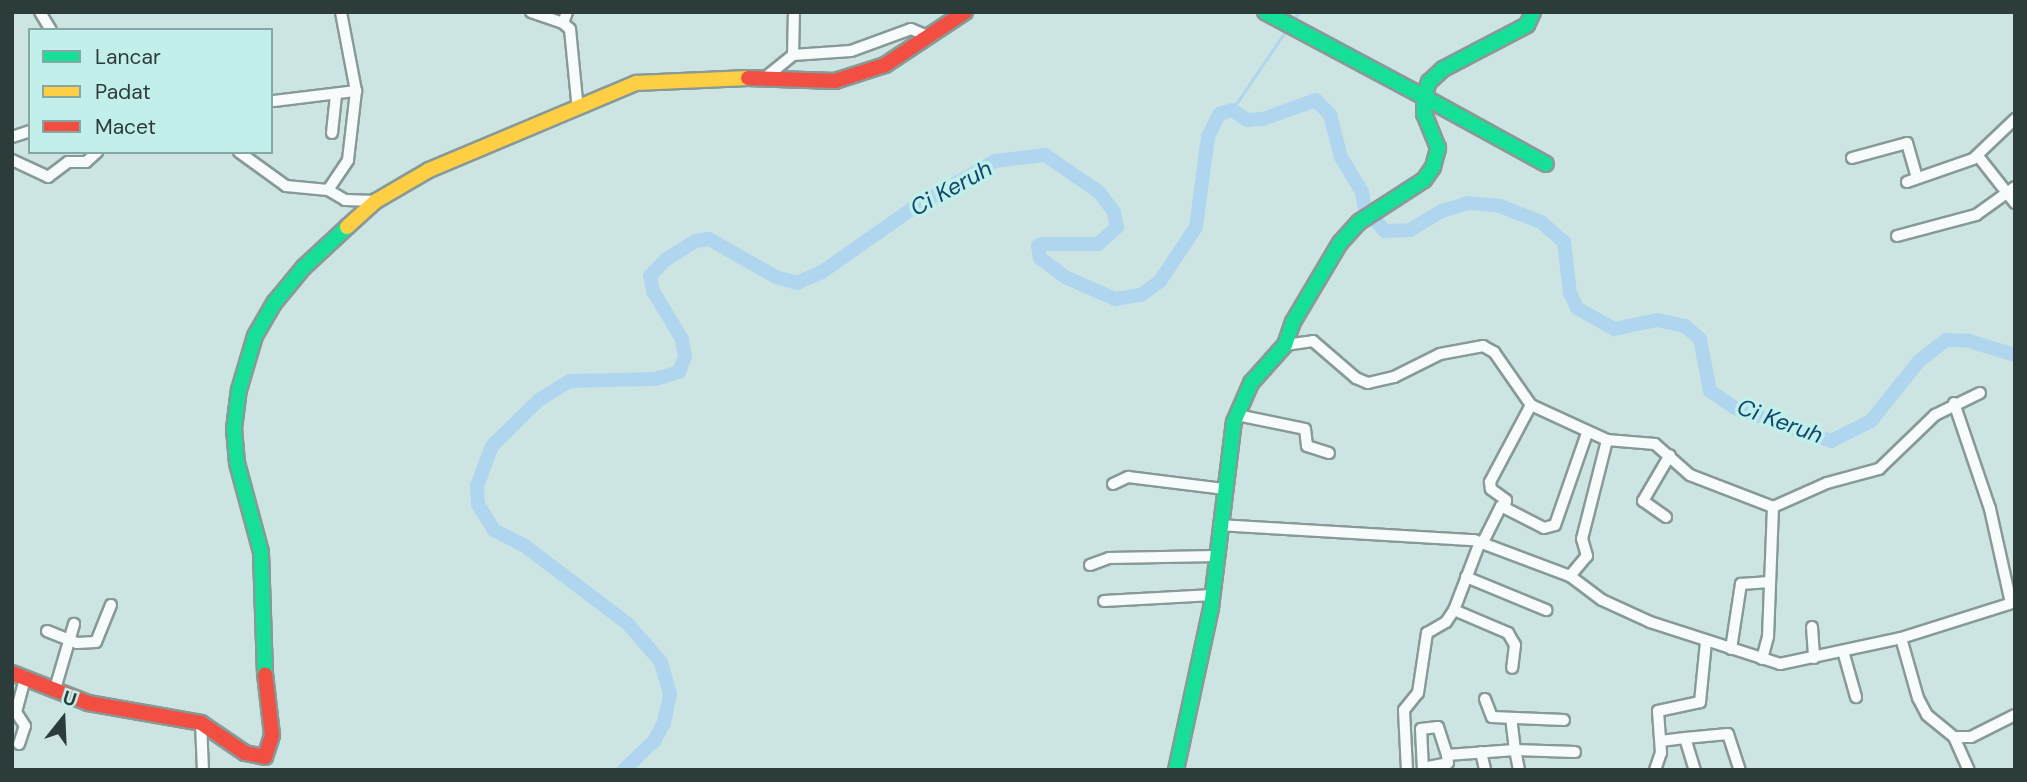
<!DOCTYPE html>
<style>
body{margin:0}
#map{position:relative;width:2027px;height:782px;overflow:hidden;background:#cde5e2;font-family:"DM Sans",sans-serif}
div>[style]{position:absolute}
.stream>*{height:2.5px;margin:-1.25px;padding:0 1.25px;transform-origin:1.25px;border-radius:1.25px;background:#b0d6ef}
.river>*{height:14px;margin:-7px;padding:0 7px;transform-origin:7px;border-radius:7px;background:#b0d6ef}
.roads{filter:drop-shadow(2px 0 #879a97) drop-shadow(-2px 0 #879a97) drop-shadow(0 2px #879a97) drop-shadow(0 -2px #879a97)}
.street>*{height:10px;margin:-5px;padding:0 5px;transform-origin:5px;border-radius:5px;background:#f8fbfb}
.fast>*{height:14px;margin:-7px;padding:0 7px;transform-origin:7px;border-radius:7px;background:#16e098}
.slow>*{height:14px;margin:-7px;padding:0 7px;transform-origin:7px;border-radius:7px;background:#ffcf43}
.jam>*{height:14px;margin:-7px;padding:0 7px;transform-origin:7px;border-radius:7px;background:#f24e42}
span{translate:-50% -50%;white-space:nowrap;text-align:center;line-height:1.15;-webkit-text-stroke:7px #c3efea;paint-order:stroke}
.water-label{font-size:23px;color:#0b486f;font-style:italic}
.frame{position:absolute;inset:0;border:14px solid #2b3c3a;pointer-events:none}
.legend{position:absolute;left:28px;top:28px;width:245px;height:126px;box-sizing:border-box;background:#c3efea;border:2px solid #86a7a4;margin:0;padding:9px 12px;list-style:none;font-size:21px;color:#2b3c3a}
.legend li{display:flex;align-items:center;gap:14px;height:35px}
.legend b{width:35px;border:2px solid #86a7a4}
.north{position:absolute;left:28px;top:684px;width:70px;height:70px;-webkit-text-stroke:5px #c3efea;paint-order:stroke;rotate:18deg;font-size:19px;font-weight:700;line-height:28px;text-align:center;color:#2b3c3a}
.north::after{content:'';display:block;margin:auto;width:24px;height:32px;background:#2b3c3a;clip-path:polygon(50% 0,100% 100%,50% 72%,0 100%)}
</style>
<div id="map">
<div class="stream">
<div style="left:1293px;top:21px;width:11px;rotate:-56deg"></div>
<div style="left:1232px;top:110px;width:98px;rotate:-55.8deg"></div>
</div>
<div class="river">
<div style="left:624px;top:770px;width:42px;rotate:-44deg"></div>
<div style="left:654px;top:741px;width:21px;rotate:-61deg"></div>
<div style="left:664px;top:723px;width:30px;rotate:-78deg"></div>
<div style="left:670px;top:694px;width:33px;rotate:-106deg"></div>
<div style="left:661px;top:662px;width:50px;rotate:-131deg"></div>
<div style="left:628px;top:624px;width:129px;rotate:-142.9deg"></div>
<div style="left:525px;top:546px;width:35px;rotate:-153deg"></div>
<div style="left:494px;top:530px;width:31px;rotate:-122deg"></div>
<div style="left:478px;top:504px;width:18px;rotate:-93deg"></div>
<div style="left:477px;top:486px;width:43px;rotate:-69.4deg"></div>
<div style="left:492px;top:446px;width:66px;rotate:-44.4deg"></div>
<div style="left:539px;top:400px;width:36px;rotate:-32deg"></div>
<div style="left:570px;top:381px;width:85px;rotate:-1.3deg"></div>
<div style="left:655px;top:379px;width:25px;rotate:-16deg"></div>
<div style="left:679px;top:372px;width:17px;rotate:-69deg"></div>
<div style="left:685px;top:356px;width:17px;rotate:-100deg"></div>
<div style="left:682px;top:339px;width:56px;rotate:-121.1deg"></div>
<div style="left:653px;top:291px;width:15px;rotate:-101deg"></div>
<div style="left:650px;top:276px;width:22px;rotate:-47deg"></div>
<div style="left:665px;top:260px;width:36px;rotate:-32deg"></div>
<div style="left:696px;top:241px;width:13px;rotate:-9deg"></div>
<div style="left:709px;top:239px;width:77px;rotate:29.6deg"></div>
<div style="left:776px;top:277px;width:22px;rotate:16deg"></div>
<div style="left:797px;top:283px;width:27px;rotate:-24deg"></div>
<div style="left:822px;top:272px;width:111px;rotate:-35.1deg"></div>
<div style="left:913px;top:208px;width:95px;rotate:-29.8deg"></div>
<div style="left:995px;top:161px;width:50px;rotate:-6.8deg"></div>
<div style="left:1045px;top:155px;width:65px;rotate:34.4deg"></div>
<div style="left:1099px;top:192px;width:25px;rotate:53deg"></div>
<div style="left:1114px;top:212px;width:15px;rotate:79deg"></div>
<div style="left:1117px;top:227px;width:25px;rotate:138deg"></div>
<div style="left:1098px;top:244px;width:56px;rotate:180deg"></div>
<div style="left:1042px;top:244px;width:4px;rotate:153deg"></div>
<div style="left:1038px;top:246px;width:12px;rotate:81deg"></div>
<div style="left:1040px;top:258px;width:31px;rotate:37deg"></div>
<div style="left:1065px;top:277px;width:55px;rotate:23.7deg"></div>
<div style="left:1115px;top:299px;width:26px;rotate:-9deg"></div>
<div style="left:1141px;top:295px;width:24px;rotate:-36deg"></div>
<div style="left:1160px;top:281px;width:65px;rotate:-56.3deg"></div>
<div style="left:1196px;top:227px;width:91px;rotate:-82.4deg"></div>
<div style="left:1208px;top:137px;width:25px;rotate:-64deg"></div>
<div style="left:1219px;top:114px;width:14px;rotate:-17deg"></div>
<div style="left:1232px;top:110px;width:18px;rotate:34deg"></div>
<div style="left:1247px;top:120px;width:16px;rotate:-4deg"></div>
<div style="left:1263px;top:119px;width:56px;rotate:-19.7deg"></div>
<div style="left:1316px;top:100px;width:21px;rotate:47deg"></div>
<div style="left:1330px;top:115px;width:43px;rotate:75.3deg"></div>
<div style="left:1341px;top:157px;width:41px;rotate:59deg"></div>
<div style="left:1362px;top:192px;width:17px;rotate:80deg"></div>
<div style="left:1365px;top:209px;width:30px;rotate:48deg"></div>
<div style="left:1385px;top:231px;width:25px;rotate:-2deg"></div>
<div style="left:1410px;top:230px;width:37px;rotate:-31deg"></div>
<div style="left:1442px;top:211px;width:27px;rotate:-17deg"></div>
<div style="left:1468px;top:203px;width:32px;rotate:5deg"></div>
<div style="left:1500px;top:206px;width:44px;rotate:21.3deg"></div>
<div style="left:1541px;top:222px;width:30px;rotate:41deg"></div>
<div style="left:1564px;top:242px;width:51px;rotate:83.3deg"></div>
<div style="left:1570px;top:293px;width:17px;rotate:65deg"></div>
<div style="left:1577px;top:308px;width:43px;rotate:29.6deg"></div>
<div style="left:1614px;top:329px;width:44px;rotate:-11.8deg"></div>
<div style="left:1657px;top:320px;width:29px;rotate:12deg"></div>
<div style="left:1685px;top:326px;width:20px;rotate:41deg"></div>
<div style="left:1700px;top:339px;width:53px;rotate:79.1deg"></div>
<div style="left:1710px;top:391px;width:30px;rotate:34deg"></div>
<div style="left:1735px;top:408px;width:102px;rotate:19deg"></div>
<div style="left:1831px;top:441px;width:45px;rotate:-26.6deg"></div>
<div style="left:1871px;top:421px;width:77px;rotate:-51.3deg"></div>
<div style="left:1919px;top:361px;width:34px;rotate:-38deg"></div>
<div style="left:1946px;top:340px;width:23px;rotate:2deg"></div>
<div style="left:1969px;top:341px;width:48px;rotate:16.9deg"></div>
</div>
<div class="roads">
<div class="street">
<div style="left:40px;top:12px;width:21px;rotate:59deg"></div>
<div style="left:531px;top:12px;width:34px;rotate:19deg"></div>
<div style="left:563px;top:23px;width:9px;rotate:41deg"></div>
<div style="left:570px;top:29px;width:72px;rotate:84.4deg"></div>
<div style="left:577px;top:101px;width:9px;rotate:41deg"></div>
<div style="left:563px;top:23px;width:12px;rotate:-70deg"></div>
<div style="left:793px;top:55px;width:58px;rotate:-3.9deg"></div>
<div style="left:851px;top:51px;width:64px;rotate:-20.1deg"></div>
<div style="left:911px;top:29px;width:21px;rotate:23deg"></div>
<div style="left:766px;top:77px;width:35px;rotate:-39deg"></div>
<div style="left:793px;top:55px;width:43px;rotate:-88.7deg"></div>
<div style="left:274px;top:101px;width:83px;rotate:-7deg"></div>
<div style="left:332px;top:133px;width:37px;rotate:-84deg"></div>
<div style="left:12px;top:137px;width:19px;rotate:-18deg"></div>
<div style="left:239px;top:152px;width:58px;rotate:35.9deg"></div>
<div style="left:286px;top:186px;width:42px;rotate:5.4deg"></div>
<div style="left:328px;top:190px;width:20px;rotate:30deg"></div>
<div style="left:345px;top:200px;width:31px;rotate:2deg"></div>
<div style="left:1978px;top:156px;width:60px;rotate:51.8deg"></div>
<div style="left:1852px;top:158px;width:57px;rotate:-15.3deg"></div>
<div style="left:1907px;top:143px;width:36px;rotate:74deg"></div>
<div style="left:12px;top:160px;width:40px;rotate:25deg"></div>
<div style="left:48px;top:177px;width:25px;rotate:-37deg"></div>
<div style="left:68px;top:162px;width:18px"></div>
<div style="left:86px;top:162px;width:15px;rotate:-42deg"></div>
<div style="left:1907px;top:182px;width:70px;rotate:-19.2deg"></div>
<div style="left:1973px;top:159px;width:58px;rotate:-43.6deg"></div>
<div style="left:328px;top:190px;width:36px;rotate:-56deg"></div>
<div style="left:348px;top:160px;width:69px;rotate:-83.4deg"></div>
<div style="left:356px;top:91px;width:80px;rotate:-100.8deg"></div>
<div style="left:1897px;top:236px;width:82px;rotate:-14.9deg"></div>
<div style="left:1976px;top:215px;width:48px;rotate:-35.7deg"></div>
<div style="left:1285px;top:345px;width:28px;rotate:-8deg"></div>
<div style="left:1313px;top:341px;width:57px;rotate:40.7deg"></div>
<div style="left:1356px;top:378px;width:13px;rotate:23deg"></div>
<div style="left:1368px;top:383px;width:27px;rotate:-13deg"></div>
<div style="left:1394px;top:377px;width:51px;rotate:-26.6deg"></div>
<div style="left:1440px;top:354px;width:44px;rotate:-10.5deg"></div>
<div style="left:1483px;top:346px;width:13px;rotate:29deg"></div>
<div style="left:1494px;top:352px;width:65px;rotate:55.1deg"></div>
<div style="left:1531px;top:405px;width:84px;rotate:24.7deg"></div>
<div style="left:1607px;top:440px;width:48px;rotate:4.8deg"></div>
<div style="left:1655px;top:444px;width:47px;rotate:41.5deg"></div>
<div style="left:1690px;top:475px;width:89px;rotate:21.1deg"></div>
<div style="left:1773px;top:507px;width:59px;rotate:-24deg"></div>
<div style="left:1827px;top:483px;width:54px;rotate:-15.1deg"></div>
<div style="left:1879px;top:469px;width:78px;rotate:-44deg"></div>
<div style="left:1935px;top:415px;width:50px;rotate:-26.1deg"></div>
<div style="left:1954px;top:403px;width:112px;rotate:71.2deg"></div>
<div style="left:1990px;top:509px;width:96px;rotate:77.4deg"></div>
<div style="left:1237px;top:415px;width:69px;rotate:11.6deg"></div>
<div style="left:1305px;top:429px;width:17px;rotate:83deg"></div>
<div style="left:1307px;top:446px;width:23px;rotate:18deg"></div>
<div style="left:1113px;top:484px;width:17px;rotate:-25deg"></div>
<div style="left:1128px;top:477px;width:98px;rotate:7.1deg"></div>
<div style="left:1505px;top:507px;width:7px;rotate:-82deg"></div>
<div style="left:1506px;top:500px;width:19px;rotate:-144deg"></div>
<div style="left:1491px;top:489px;width:7px;rotate:-98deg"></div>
<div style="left:1490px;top:482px;width:87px;rotate:-62deg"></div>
<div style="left:1666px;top:517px;width:28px;rotate:-145deg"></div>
<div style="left:1643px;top:501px;width:53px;rotate:-59.6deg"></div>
<div style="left:1219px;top:525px;width:255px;rotate:3.4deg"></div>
<div style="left:1474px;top:540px;width:103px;rotate:20.6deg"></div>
<div style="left:1570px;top:576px;width:40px;rotate:37deg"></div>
<div style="left:1602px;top:600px;width:53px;rotate:24.6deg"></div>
<div style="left:1650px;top:622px;width:137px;rotate:17.9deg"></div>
<div style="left:1780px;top:664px;width:124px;rotate:-12.1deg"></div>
<div style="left:1901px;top:638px;width:120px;rotate:-17.5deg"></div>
<div style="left:1480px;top:542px;width:73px;rotate:110.9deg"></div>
<div style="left:1454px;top:610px;width:59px;rotate:23.1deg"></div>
<div style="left:1508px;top:633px;width:14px;rotate:60deg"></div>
<div style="left:1515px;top:645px;width:23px;rotate:97deg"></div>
<div style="left:1483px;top:542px;width:40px;rotate:-63.4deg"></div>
<div style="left:1501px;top:506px;width:48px;rotate:27.1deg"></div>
<div style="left:1544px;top:528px;width:11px;rotate:-15deg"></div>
<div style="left:1555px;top:525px;width:97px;rotate:-70.8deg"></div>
<div style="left:1090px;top:565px;width:20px;rotate:-20deg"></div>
<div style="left:1109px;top:558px;width:107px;rotate:-1.1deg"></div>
<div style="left:1570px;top:576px;width:26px;rotate:-50deg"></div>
<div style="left:1587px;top:556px;width:18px;rotate:-106deg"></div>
<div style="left:1582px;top:539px;width:102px;rotate:-75.8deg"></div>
<div style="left:1466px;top:577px;width:87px;rotate:22.4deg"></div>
<div style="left:1104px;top:601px;width:109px;rotate:-3.2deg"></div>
<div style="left:1812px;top:627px;width:31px;rotate:86deg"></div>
<div style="left:47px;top:631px;width:32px;rotate:22deg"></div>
<div style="left:77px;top:643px;width:19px;rotate:-3deg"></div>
<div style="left:96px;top:642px;width:40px;rotate:-68deg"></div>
<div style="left:1901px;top:638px;width:62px;rotate:74.2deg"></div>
<div style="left:1918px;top:698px;width:19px;rotate:62deg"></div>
<div style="left:1927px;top:715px;width:35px;rotate:39deg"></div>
<div style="left:1954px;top:737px;width:36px;rotate:66deg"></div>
<div style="left:1731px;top:649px;width:66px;rotate:-81.3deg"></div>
<div style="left:1741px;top:584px;width:29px;rotate:-4deg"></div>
<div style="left:1843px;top:651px;width:48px;rotate:74.2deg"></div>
<div style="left:1762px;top:659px;width:23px;rotate:-75deg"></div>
<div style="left:1768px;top:637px;width:130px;rotate:-87.8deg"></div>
<div style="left:55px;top:689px;width:68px;rotate:-73.7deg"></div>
<div style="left:1485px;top:699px;width:19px;rotate:69deg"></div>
<div style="left:1492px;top:717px;width:72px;rotate:2.4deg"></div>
<div style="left:201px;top:723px;width:47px;rotate:87.6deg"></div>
<div style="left:1954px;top:737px;width:17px"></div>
<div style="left:1971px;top:737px;width:49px;rotate:-26.6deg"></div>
<div style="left:1685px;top:738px;width:43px;rotate:-5.3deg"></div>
<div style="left:1728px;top:734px;width:38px;rotate:72deg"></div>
<div style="left:1661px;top:741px;width:24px;rotate:-7deg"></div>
<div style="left:1685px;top:738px;width:34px;rotate:73deg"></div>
<div style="left:19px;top:744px;width:19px;rotate:-72deg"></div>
<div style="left:25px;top:726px;width:17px;rotate:-123deg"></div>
<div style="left:16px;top:712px;width:35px;rotate:-75deg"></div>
<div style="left:1481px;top:752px;width:18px;rotate:77deg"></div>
<div style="left:1423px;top:768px;width:25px;rotate:-11deg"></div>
<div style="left:1448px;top:763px;width:8px;rotate:-97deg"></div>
<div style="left:1447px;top:755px;width:68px;rotate:-4.2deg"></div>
<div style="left:1515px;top:750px;width:31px;rotate:-97deg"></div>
<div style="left:1407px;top:770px;width:60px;rotate:-92.9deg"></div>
<div style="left:1404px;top:710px;width:22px;rotate:-51deg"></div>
<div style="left:1418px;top:693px;width:61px;rotate:-81.5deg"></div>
<div style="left:1427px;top:633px;width:22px;rotate:-30deg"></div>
<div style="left:1446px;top:622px;width:14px;rotate:-56deg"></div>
<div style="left:1423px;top:770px;width:41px;rotate:-92.8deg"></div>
<div style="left:1421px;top:729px;width:17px;rotate:-7deg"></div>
<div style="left:1438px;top:727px;width:29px;rotate:72deg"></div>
<div style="left:1519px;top:770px;width:20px;rotate:-101deg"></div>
<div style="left:1515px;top:750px;width:60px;rotate:1.9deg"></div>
<div style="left:1655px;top:770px;width:18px;rotate:-71deg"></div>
<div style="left:1661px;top:753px;width:42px;rotate:-94.1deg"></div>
<div style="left:1658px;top:711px;width:43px;rotate:-12.1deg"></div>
<div style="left:1700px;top:702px;width:60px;rotate:-84.3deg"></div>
</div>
<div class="fast">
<div style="left:1265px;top:12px;width:180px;rotate:28.1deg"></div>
<div style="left:1424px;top:97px;width:16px;rotate:-72deg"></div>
<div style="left:1429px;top:82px;width:19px;rotate:-43deg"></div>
<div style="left:1443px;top:69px;width:95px;rotate:-27.6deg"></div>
<div style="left:1527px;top:25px;width:14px;rotate:-65deg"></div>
<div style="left:265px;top:674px;width:122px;rotate:-91.9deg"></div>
<div style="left:261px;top:552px;width:92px;rotate:-105.1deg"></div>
<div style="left:237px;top:463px;width:34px;rotate:-95deg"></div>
<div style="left:234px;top:429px;width:39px;rotate:-83deg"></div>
<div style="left:239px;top:390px;width:56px;rotate:-73.5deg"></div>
<div style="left:255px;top:336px;width:39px;rotate:-60deg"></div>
<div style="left:275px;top:302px;width:45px;rotate:-50.4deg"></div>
<div style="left:304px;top:267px;width:59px;rotate:-42.9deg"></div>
<div style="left:1176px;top:770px;width:166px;rotate:-77.8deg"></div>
<div style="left:1211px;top:608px;width:187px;rotate:-83deg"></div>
<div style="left:1234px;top:422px;width:43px;rotate:-66.4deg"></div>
<div style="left:1251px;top:383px;width:51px;rotate:-48.2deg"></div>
<div style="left:1285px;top:345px;width:24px;rotate:-71deg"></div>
<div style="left:1293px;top:322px;width:92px;rotate:-59.3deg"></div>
<div style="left:1340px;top:243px;width:28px;rotate:-48deg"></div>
<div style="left:1359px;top:222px;width:77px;rotate:-32.9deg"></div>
<div style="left:1424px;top:180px;width:16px;rotate:-55deg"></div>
<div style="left:1433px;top:167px;width:20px;rotate:-75deg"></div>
<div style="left:1438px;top:148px;width:37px;rotate:-112deg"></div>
<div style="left:1424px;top:114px;width:17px;rotate:-90deg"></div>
<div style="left:1424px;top:97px;width:139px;rotate:28.8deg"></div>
</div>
<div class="slow">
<div style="left:347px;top:227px;width:39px;rotate:-42deg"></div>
<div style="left:376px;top:201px;width:61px;rotate:-30.3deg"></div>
<div style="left:429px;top:170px;width:225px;rotate:-22.8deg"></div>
<div style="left:636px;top:83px;width:112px;rotate:-2.6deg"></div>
</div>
<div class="jam">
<div style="left:748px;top:78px;width:87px;rotate:2deg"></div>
<div style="left:835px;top:81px;width:52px;rotate:-17.7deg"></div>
<div style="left:885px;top:65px;width:96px;rotate:-33.5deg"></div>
<div style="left:12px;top:673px;width:82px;rotate:21.5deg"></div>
<div style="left:88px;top:703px;width:115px;rotate:10deg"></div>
<div style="left:201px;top:723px;width:53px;rotate:34.3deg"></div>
<div style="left:245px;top:753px;width:20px;rotate:11deg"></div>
<div style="left:265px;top:757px;width:23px;rotate:-72deg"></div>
<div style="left:272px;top:735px;width:61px;rotate:-96.5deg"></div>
</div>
</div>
<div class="water-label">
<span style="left:951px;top:188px;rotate:-29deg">Ci Keruh</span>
<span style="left:1780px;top:421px;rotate:20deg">Ci Keruh</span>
</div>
<div class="frame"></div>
<ul class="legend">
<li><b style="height:9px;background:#16e098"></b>Lancar</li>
<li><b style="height:9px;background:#ffcf43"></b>Padat</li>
<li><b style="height:9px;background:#f24e42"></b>Macet</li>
</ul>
<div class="north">U</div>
</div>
